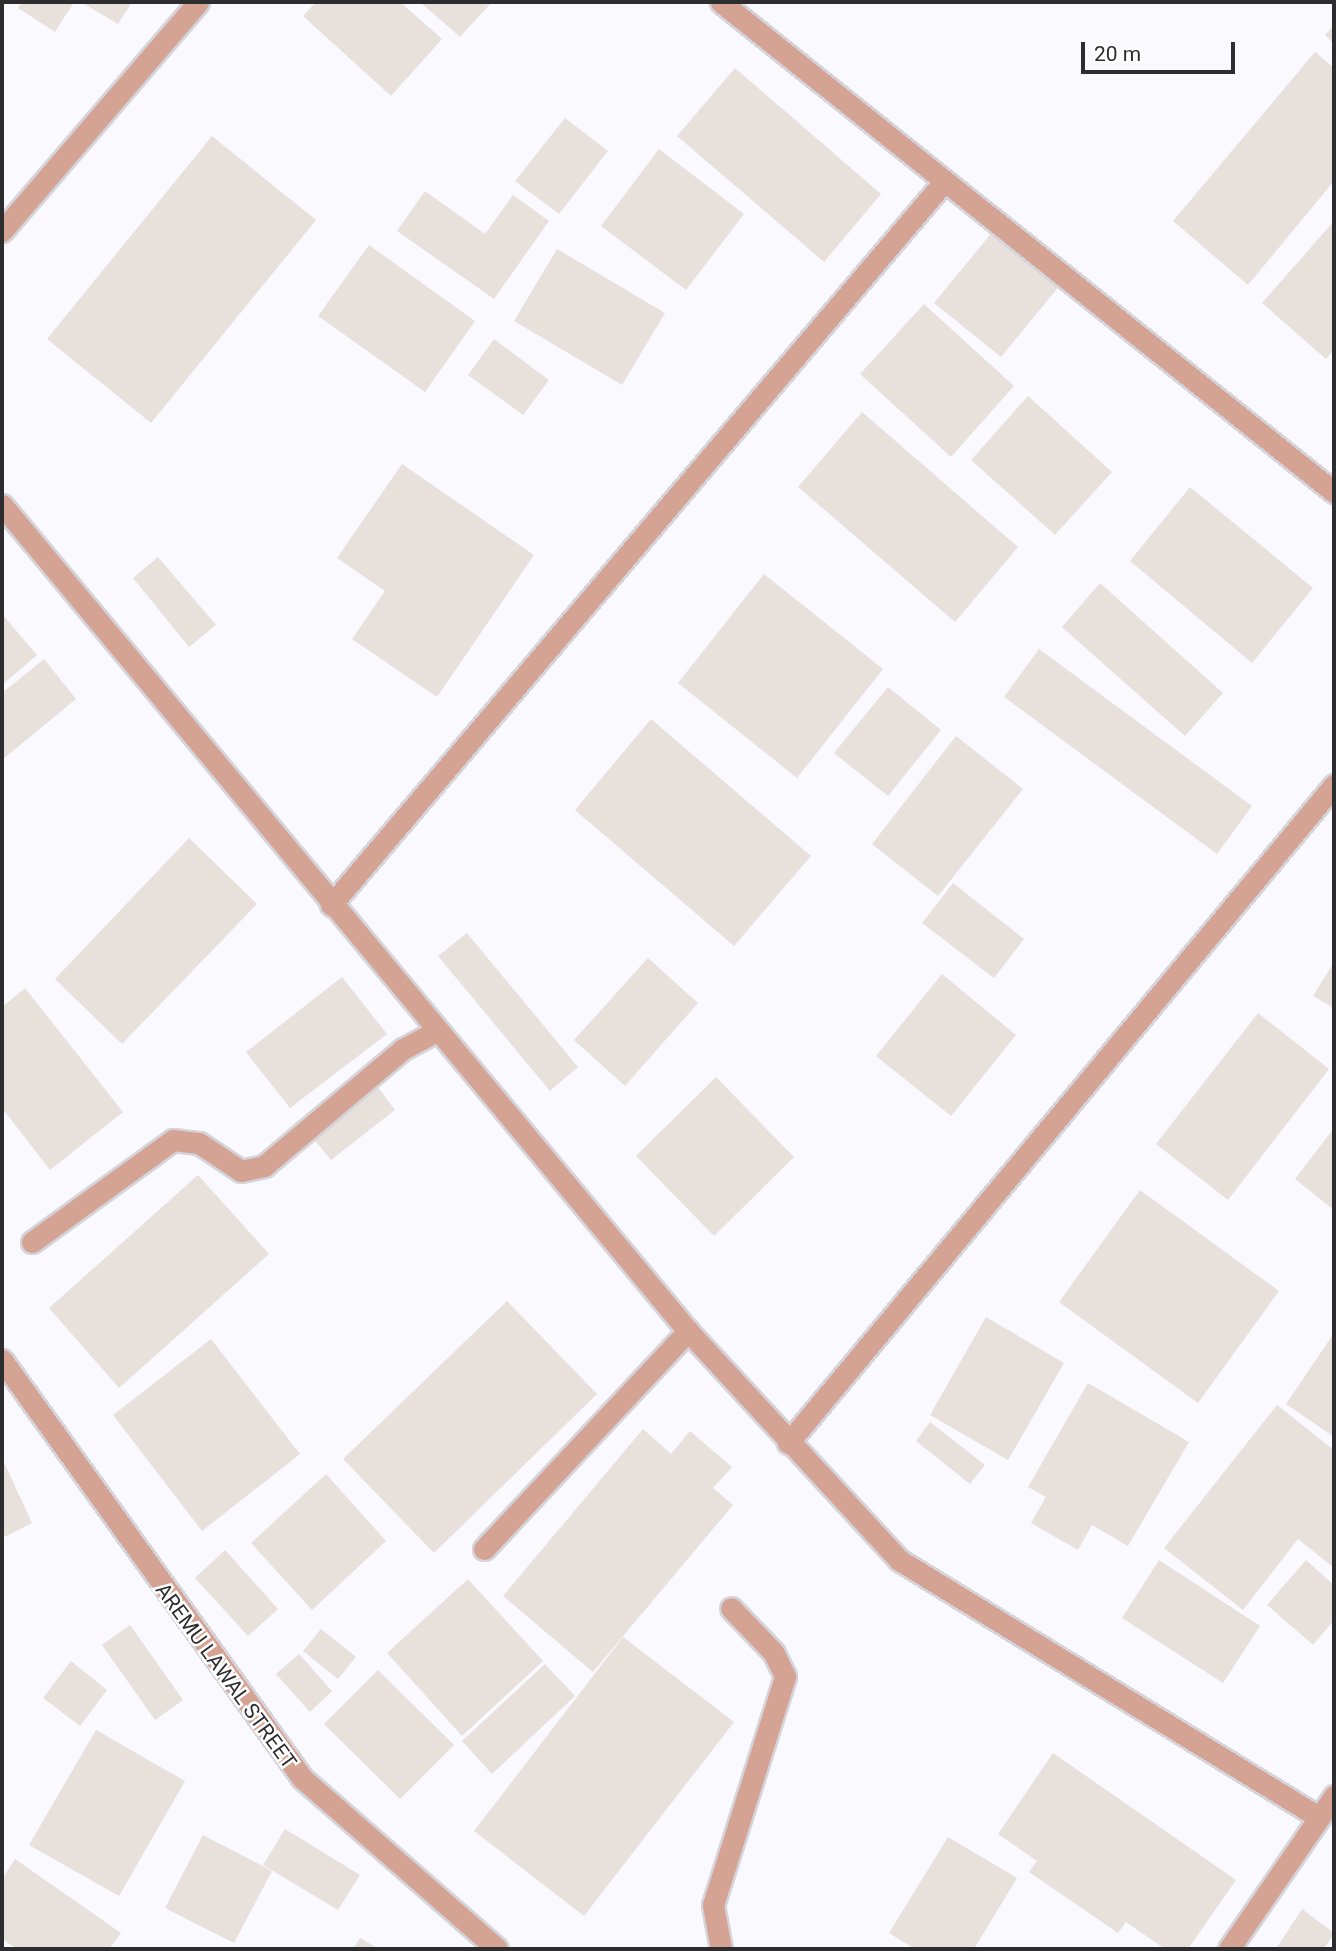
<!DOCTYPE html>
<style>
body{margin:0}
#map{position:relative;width:1336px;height:1951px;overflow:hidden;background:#f9f9ff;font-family:Roboto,sans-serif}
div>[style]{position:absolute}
.building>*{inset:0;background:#e8e0db}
.roads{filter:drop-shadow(2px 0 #d4d4da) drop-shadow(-2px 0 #d4d4da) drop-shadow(0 2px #d4d4da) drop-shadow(0 -2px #d4d4da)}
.minor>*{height:21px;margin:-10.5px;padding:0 10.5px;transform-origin:10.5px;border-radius:10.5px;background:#d5a394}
span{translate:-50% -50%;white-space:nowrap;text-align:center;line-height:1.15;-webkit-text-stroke:5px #fff;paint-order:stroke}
.street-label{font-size:21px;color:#2d2d30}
.frame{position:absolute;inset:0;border:4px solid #2d2d30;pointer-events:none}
.scale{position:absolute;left:1081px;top:42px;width:154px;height:32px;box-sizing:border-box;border:4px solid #2d2d30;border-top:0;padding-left:9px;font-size:21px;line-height:24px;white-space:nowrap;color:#2d2d30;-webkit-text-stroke:5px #fff;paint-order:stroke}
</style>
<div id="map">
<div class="building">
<div style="clip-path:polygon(22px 2px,74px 2px,55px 32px,18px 8px)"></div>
<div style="clip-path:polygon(81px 2px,132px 2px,118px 24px)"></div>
<div style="clip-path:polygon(316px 2px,400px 2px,442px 39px,391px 96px,303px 16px)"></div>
<div style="clip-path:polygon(420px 2px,492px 2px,460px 37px)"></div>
<div style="clip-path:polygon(1334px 25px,1334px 44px,1325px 35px)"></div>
<div style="clip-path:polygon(1315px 52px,1334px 68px,1334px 181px,1248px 285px,1173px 221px)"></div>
<div style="clip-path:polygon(735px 68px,881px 194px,824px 262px,677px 136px)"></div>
<div style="clip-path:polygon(565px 118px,608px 151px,559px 214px,515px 181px)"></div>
<div style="clip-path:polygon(212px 136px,316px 220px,151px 423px,47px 339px)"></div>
<div style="clip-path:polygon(659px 149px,744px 214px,686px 290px,601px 226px)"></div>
<div style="clip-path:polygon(425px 191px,485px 234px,513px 195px,549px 221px,494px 299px,397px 231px)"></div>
<div style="clip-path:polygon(1334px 221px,1334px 350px,1326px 359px,1262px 303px)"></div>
<div style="clip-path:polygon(994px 230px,1061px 284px,1001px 357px,934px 303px)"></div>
<div style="clip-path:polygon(369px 245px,475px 321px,425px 392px,318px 316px)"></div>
<div style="clip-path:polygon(557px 249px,665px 313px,622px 385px,514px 321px)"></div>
<div style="clip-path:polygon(924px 304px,1014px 386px,951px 457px,860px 374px)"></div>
<div style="clip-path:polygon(494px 339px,549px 380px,523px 415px,468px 375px)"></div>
<div style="clip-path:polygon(1028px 396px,1112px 472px,1055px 535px,971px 460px)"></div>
<div style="clip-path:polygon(862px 412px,1018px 547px,955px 622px,798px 487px)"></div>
<div style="clip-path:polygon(402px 464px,534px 555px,437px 697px,352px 639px,385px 591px,337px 558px)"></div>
<div style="clip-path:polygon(1190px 487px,1313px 588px,1252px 663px,1130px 561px)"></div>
<div style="clip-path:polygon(158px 557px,216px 625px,189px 647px,133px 578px)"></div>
<div style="clip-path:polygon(764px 574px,883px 669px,797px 778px,678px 683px)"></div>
<div style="clip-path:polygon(1100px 583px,1223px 693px,1185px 736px,1062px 627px)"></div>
<div style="clip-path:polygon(2px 614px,37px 655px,2px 685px)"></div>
<div style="clip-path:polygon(1039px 649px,1252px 806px,1217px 854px,1004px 697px)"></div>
<div style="clip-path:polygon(44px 659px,76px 699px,2px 760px,2px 693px)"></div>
<div style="clip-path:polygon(888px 687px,941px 730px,888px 796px,834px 753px)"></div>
<div style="clip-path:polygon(651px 719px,811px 856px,734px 946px,575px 810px)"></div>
<div style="clip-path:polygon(956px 736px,1023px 789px,938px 896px,872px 844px)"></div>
<div style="clip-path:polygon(189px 838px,257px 904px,122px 1044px,55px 979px)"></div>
<div style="clip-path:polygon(953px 883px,1024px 939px,994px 978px,922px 923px)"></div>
<div style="clip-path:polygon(467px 933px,578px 1067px,550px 1091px,438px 956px)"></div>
<div style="clip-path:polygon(648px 958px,698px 1003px,625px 1086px,574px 1040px)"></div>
<div style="clip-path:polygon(1334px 962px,1334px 1008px,1313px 996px)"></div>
<div style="clip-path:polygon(942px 974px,1016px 1035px,951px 1116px,876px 1056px)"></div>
<div style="clip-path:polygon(342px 977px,387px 1034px,290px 1108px,246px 1052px)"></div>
<div style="clip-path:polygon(25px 988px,123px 1112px,50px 1170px,2px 1108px,2px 1007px)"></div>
<div style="clip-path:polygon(1258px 1013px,1329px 1069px,1228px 1200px,1156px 1144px)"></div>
<div style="clip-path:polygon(716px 1077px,794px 1157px,714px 1236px,636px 1156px)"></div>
<div style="clip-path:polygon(377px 1086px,395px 1110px,331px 1160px,312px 1137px)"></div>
<div style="clip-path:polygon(1334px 1128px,1334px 1210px,1295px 1179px)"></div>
<div style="clip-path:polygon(198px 1175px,269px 1254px,119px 1388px,49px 1308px)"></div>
<div style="clip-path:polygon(1140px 1190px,1279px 1291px,1198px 1403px,1059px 1302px)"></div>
<div style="clip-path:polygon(507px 1301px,597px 1394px,434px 1553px,343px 1459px)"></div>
<div style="clip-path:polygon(986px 1317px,1064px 1363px,1008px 1460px,930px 1415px)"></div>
<div style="clip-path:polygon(1334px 1333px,1334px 1437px,1286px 1404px)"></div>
<div style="clip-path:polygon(211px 1339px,300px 1454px,202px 1531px,113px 1415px)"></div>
<div style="clip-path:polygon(1088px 1383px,1189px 1442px,1128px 1546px,1092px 1525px,1078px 1550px,1031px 1523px,1046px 1497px,1028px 1487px)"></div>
<div style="clip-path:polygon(1277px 1405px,1334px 1450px,1334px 1568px,1298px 1539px,1243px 1610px,1164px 1548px)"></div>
<div style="clip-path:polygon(930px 1422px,985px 1465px,970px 1484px,916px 1441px)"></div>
<div style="clip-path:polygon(643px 1429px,671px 1454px,690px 1431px,732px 1467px,713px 1488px,733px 1505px,593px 1672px,503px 1596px)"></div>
<div style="clip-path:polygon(2px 1458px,32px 1523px,2px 1538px)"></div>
<div style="clip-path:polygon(326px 1474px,386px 1541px,312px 1610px,251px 1543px)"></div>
<div style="clip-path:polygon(225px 1550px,278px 1609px,248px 1636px,195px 1578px)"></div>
<div style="clip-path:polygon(1159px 1560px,1260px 1626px,1223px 1683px,1122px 1618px)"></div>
<div style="clip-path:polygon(1306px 1560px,1334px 1585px,1334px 1620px,1313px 1645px,1267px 1605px)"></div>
<div style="clip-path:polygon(468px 1579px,543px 1661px,462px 1736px,387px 1653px)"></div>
<div style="clip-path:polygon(130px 1625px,183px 1700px,155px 1720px,102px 1645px)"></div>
<div style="clip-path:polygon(321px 1629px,356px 1657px,338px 1679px,303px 1651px)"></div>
<div style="clip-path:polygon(623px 1637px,734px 1722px,584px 1916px,474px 1831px)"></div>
<div style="clip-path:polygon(299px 1654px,332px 1691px,310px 1712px,276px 1674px)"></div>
<div style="clip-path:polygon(71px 1661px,107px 1690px,80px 1726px,43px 1698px)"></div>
<div style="clip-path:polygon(545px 1664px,575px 1696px,492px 1774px,462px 1741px)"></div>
<div style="clip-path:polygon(378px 1670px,454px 1745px,400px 1799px,324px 1724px)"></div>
<div style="clip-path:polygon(96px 1730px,185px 1781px,119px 1896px,29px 1845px)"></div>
<div style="clip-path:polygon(1053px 1753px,1236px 1880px,1188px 1949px,1165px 1949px,1126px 1922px,1118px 1933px,1029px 1872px,1037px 1861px,998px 1834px)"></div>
<div style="clip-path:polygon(285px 1829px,360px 1875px,338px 1910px,263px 1865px)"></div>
<div style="clip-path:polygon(203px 1835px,272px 1871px,234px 1943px,165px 1908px)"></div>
<div style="clip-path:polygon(948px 1837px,1017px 1878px,974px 1949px,915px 1949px,889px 1933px)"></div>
<div style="clip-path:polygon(15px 1859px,121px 1933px,109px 1949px,17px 1949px,2px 1939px,2px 1879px)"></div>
<div style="clip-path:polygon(1302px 1909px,1334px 1933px,1324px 1949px,1276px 1949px)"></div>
<div style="clip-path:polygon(360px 1938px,379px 1949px,353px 1949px)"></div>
</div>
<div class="roads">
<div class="minor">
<div style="left:721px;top:2px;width:785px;rotate:38.64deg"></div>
<div style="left:2px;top:231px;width:301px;rotate:-49.4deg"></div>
<div style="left:2px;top:505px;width:1074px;rotate:50.29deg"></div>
<div style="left:688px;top:1331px;width:311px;rotate:47.3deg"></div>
<div style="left:899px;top:1560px;width:492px;rotate:31.5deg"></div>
<div style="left:331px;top:905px;width:945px;rotate:-49.72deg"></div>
<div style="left:32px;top:1242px;width:174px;rotate:-35.9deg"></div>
<div style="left:173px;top:1140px;width:26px;rotate:7deg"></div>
<div style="left:199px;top:1143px;width:50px;rotate:33.7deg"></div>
<div style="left:241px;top:1171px;width:24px;rotate:-12deg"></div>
<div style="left:264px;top:1166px;width:182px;rotate:-40.1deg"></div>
<div style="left:403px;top:1049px;width:36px;rotate:-28deg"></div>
<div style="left:2px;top:1360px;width:515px;rotate:54.33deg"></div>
<div style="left:302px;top:1778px;width:259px;rotate:41.2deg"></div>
<div style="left:788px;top:1443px;width:855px;rotate:-50.31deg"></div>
<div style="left:484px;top:1549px;width:299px;rotate:-46.9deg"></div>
<div style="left:721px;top:1949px;width:45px;rotate:-100.3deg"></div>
<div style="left:713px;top:1905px;width:240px;rotate:-72.5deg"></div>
<div style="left:785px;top:1676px;width:25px;rotate:-116deg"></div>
<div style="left:774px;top:1653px;width:62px;rotate:-133.7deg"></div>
<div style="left:1229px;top:1949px;width:186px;rotate:-55.5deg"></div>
</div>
</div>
<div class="street-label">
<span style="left:226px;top:1676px;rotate:54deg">AREMU LAWAL STREET</span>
</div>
<div class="frame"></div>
<div class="scale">20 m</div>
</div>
